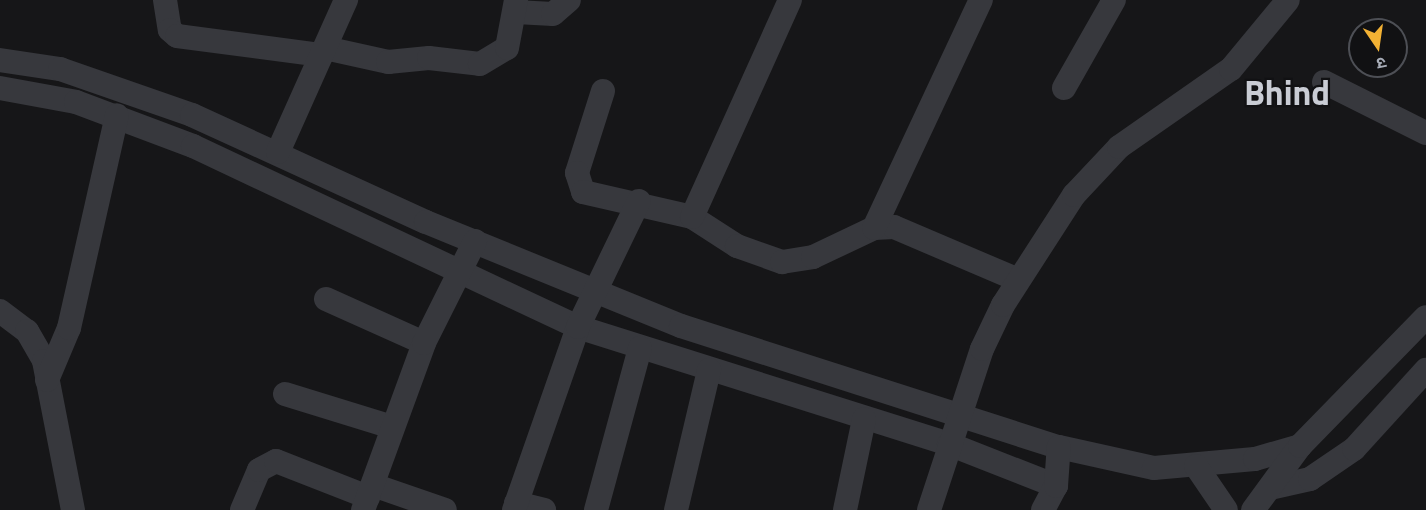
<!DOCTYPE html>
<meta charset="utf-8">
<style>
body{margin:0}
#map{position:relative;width:1426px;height:510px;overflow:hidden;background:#161618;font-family:"Titillium Web","Noto Sans Devanagari",sans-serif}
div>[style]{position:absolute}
.street>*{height:24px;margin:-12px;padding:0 12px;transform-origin:12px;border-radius:12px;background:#37383d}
span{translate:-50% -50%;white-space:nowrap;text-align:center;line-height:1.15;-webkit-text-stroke:4.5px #111113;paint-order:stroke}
.town-label{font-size:34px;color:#c9ccd4;font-weight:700}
.north{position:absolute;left:1348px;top:18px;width:60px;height:60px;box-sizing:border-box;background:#111113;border:2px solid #4d4f55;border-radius:50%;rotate:167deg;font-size:16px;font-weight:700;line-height:24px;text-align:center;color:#a8adb8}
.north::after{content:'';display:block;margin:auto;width:21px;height:27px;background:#f2b134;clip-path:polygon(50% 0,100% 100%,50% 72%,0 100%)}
</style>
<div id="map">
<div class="street">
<div style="left:165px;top:0;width:30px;rotate:81deg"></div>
<div style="left:170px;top:30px;width:9px;rotate:41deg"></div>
<div style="left:177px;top:36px;width:146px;rotate:7.5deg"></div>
<div style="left:516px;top:12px;width:37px;rotate:3deg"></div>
<div style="left:553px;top:14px;width:21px;rotate:-41deg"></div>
<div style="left:325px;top:48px;width:65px;rotate:12.5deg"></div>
<div style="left:388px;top:62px;width:41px;rotate:-5.6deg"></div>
<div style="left:429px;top:58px;width:51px;rotate:6.7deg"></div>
<div style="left:480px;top:64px;width:31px;rotate:-31deg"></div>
<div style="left:507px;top:48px;width:49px;rotate:-79.4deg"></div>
<div style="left:0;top:60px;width:61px;rotate:8.5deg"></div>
<div style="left:60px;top:69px;width:140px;rotate:19.2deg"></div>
<div style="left:192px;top:115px;width:257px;rotate:24.6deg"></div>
<div style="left:426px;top:222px;width:275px;rotate:22.2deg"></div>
<div style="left:681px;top:326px;width:397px;rotate:17.8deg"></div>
<div style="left:1059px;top:447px;width:97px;rotate:12.5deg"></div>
<div style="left:1154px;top:468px;width:101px;rotate:-5.1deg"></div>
<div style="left:1255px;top:459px;width:47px;rotate:-16.1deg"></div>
<div style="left:1324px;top:82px;width:114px;rotate:26.6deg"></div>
<div style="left:0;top:88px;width:77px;rotate:10.4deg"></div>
<div style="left:76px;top:102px;width:125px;rotate:20.6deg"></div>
<div style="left:193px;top:146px;width:425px;rotate:25.2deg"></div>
<div style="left:578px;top:327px;width:389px;rotate:17.5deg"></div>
<div style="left:949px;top:444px;width:115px;rotate:21.4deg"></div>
<div style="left:1064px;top:88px;width:101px;rotate:-60.4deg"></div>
<div style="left:603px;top:91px;width:86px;rotate:107.6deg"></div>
<div style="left:577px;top:173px;width:20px;rotate:72deg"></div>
<div style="left:583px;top:192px;width:112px;rotate:12.9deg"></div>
<div style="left:692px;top:217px;width:54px;rotate:32.8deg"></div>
<div style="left:737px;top:246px;width:48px;rotate:19.6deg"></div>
<div style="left:782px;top:262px;width:31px;rotate:-9deg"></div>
<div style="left:813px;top:257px;width:68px;rotate:-25.4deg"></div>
<div style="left:874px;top:228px;width:20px;rotate:-3deg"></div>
<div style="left:894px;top:227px;width:135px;rotate:23.1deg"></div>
<div style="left:278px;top:152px;width:167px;rotate:-65.9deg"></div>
<div style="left:692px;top:217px;width:238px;rotate:-65.7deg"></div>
<div style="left:874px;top:228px;width:252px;rotate:-64.9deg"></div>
<div style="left:326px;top:299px;width:107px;rotate:24.2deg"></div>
<div style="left:0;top:311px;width:34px;rotate:37deg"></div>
<div style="left:27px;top:331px;width:34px;rotate:60deg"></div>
<div style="left:44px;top:361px;width:152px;rotate:79deg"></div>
<div style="left:47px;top:380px;width:56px;rotate:-67.1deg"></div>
<div style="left:69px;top:328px;width:218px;rotate:-77.3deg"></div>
<div style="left:285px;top:394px;width:112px;rotate:17.1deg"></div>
<div style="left:1196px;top:466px;width:53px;rotate:55.7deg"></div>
<div style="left:373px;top:485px;width:76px;rotate:19.1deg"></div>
<div style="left:1270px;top:488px;width:41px;rotate:-12.7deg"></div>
<div style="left:1310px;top:479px;width:53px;rotate:-34.3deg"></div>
<div style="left:1354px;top:449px;width:107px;rotate:-47.7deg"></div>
<div style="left:516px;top:503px;width:29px;rotate:14deg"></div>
<div style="left:242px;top:510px;width:43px;rotate:-67deg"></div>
<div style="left:259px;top:470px;width:19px;rotate:-28deg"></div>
<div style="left:276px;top:461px;width:99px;rotate:21.4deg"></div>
<div style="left:363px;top:510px;width:178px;rotate:-69.9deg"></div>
<div style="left:424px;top:343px;width:114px;rotate:-63.4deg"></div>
<div style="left:514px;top:510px;width:194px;rotate:-70.7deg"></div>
<div style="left:578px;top:327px;width:140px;rotate:-64.2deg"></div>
<div style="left:596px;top:510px;width:168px;rotate:-74.8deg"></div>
<div style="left:676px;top:510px;width:144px;rotate:-76.7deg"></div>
<div style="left:845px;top:510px;width:93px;rotate:-78.2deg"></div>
<div style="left:929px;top:510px;width:169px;rotate:-71.8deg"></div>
<div style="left:982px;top:349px;width:49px;rotate:-64.5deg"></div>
<div style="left:1003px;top:305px;width:131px;rotate:-57.2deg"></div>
<div style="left:1074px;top:195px;width:66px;rotate:-46.8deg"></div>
<div style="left:1119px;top:147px;width:136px;rotate:-34.9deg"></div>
<div style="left:1231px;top:69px;width:89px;rotate:-50.4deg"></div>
<div style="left:1043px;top:510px;width:27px;rotate:-62deg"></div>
<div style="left:1056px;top:486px;width:39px;rotate:-86deg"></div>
<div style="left:1253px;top:510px;width:79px;rotate:-53.7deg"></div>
<div style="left:1300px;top:446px;width:180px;rotate:-45.7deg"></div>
</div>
<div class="town-label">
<span style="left:1287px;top:93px">Bhind</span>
</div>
<div class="north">उ</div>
</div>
